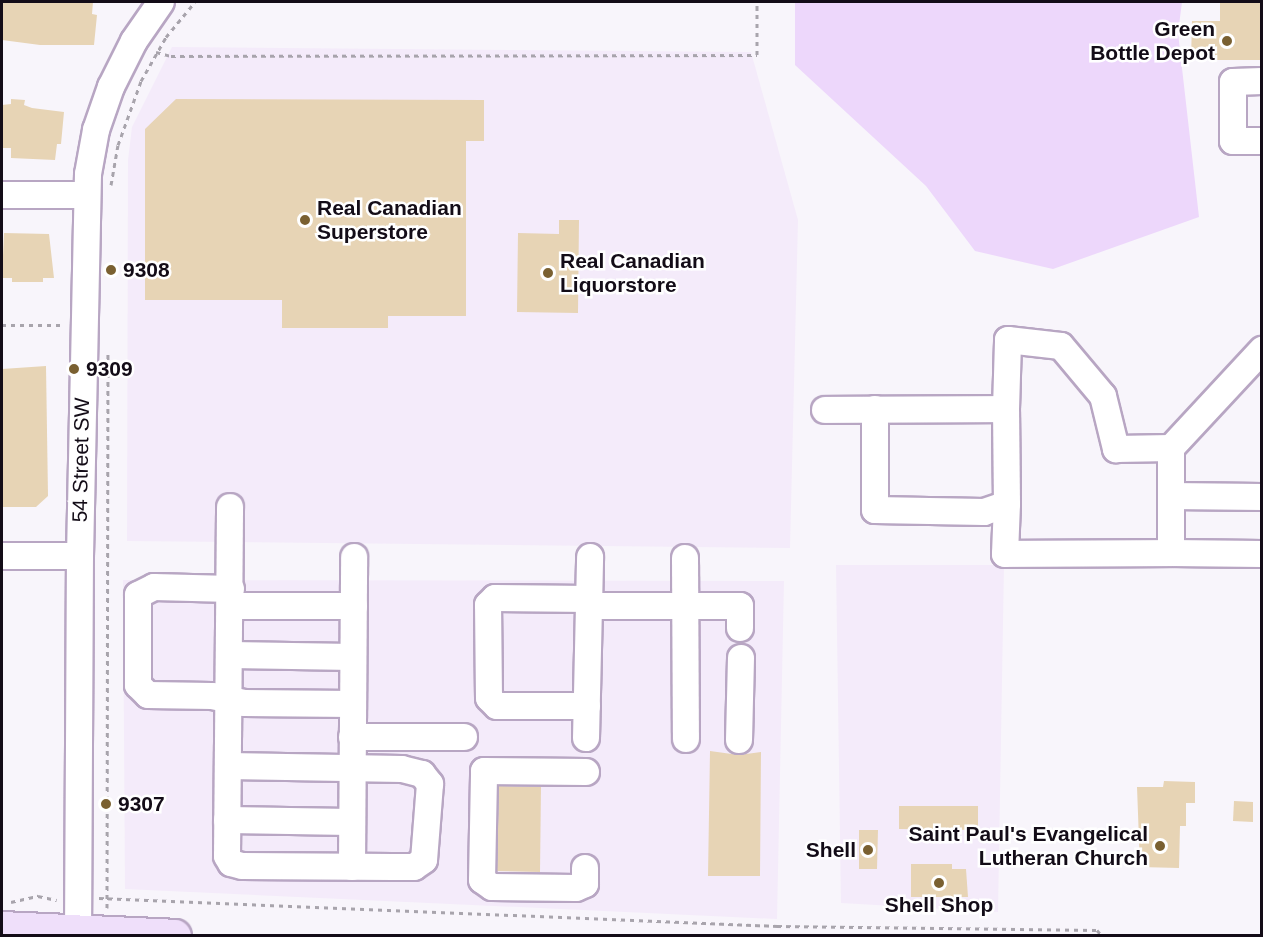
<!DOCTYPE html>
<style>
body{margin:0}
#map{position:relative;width:1263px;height:937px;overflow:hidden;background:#f8f5fb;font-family:Arial,sans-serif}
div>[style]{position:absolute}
.built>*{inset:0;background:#f4ebfa}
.green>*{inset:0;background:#edd7fb}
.building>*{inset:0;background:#e7d4b5}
.path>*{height:3px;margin-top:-1.5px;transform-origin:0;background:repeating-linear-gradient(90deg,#a8a4ac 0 4.5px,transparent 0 9px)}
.roads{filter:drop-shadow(2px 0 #b8a6c3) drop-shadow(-2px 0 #b8a6c3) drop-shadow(0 2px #b8a6c3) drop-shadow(0 -2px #b8a6c3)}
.minor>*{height:26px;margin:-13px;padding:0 13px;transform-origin:13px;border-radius:13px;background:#fff}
.major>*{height:32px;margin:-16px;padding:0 16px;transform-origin:16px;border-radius:16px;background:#efdffa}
.dots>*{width:16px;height:16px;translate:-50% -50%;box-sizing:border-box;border:3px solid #fff;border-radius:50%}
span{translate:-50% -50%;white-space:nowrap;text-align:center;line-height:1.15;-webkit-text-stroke:5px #fff;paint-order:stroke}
.poi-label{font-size:21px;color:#130c17;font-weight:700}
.right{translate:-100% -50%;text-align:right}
.left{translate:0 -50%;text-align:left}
.street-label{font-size:21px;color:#130c17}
.frame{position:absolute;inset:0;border:3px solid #130c17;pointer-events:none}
</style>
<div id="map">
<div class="built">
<div style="clip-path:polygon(172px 47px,751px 52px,798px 220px,790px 548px,127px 541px,128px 160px,132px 127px)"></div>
<div style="clip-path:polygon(836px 565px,1004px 565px,998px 912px,841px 903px)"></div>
<div style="clip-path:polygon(123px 580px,784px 581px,777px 919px,125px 889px)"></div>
</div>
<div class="green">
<div style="clip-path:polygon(795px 2px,1182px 2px,1178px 33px,1199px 217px,1053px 269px,975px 251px,926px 186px,795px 65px)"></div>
</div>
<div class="building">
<div style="clip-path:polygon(2px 2px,93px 2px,92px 14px,97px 15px,94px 45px,40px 45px,2px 40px)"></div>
<div style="clip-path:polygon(1220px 2px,1262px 2px,1262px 60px,1191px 60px,1192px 21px,1220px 21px)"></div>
<div style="clip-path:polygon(11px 99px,25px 100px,24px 105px,32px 108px,64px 112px,61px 144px,57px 144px,55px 160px,11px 158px,11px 148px,2px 148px,2px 105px,11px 104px)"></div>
<div style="clip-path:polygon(176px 99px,484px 100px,484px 141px,466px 141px,466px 316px,388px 316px,388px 328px,282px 328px,282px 300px,145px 300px,145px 129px)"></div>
<div style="clip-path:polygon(559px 220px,579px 220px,578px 313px,517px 312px,518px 233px,559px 234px)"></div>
<div style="clip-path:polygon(4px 233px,49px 234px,54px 278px,43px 278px,43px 282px,12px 282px,12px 278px,2px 278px)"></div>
<div style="clip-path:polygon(46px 366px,48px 496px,36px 507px,2px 507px,2px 369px)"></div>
<div style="clip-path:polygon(710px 751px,739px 755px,761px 752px,760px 876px,708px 876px)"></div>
<div style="clip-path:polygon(1164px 781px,1195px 782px,1195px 803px,1186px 803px,1186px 826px,1180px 826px,1179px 868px,1140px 867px,1137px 787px,1163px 787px)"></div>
<div style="clip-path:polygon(499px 786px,541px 787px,540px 872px,497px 871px)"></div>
<div style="clip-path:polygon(1234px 801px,1253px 802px,1253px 822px,1233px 821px)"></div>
<div style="clip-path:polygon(899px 806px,978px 806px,978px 830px,899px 829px)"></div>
<div style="clip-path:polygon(859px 830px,878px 830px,877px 869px,859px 869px)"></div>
<div style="clip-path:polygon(911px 864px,952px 864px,952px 869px,966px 869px,968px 897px,911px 897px)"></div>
</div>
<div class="path">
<div style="left:156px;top:52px;width:16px;rotate:15deg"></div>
<div style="left:171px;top:56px;width:586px;rotate:-0.1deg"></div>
<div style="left:757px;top:55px;width:53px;rotate:-90deg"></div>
<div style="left:111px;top:185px;width:41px;rotate:-80.1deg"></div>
<div style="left:118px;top:145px;width:68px;rotate:-70.2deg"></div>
<div style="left:141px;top:81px;width:51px;rotate:-60.4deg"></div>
<div style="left:166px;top:37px;width:45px;rotate:-50.4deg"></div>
<div style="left:2px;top:325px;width:61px"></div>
<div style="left:99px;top:898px;width:679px;rotate:2.36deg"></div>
<div style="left:777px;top:926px;width:320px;rotate:0.7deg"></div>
<div style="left:1097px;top:930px;width:8px;rotate:50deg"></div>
<div style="left:11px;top:902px;width:28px;rotate:-13deg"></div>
<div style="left:38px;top:896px;width:19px;rotate:12deg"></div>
<div style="left:107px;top:908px;width:557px;rotate:-89.9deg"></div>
</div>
<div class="roads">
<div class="minor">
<div style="left:1262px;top:81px;width:29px;rotate:178deg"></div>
<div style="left:1233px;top:82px;width:59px;rotate:90deg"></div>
<div style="left:1233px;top:141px;width:29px"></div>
<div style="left:2px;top:195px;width:84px"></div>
<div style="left:875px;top:409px;width:101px;rotate:90deg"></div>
<div style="left:875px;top:510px;width:109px;rotate:1.1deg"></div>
<div style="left:984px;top:512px;width:24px;rotate:-19deg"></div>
<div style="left:1007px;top:504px;width:95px;rotate:-90.6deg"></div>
<div style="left:825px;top:410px;width:181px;rotate:-0.3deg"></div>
<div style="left:1006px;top:409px;width:69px;rotate:-88.3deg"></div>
<div style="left:1008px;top:340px;width:53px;rotate:6.5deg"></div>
<div style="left:1061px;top:346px;width:65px;rotate:50deg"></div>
<div style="left:1103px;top:396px;width:55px;rotate:76.2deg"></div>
<div style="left:1116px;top:449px;width:55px;rotate:-1deg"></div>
<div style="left:1171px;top:496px;width:91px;rotate:0.6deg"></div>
<div style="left:1007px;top:504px;width:50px;rotate:92.3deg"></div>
<div style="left:1005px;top:554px;width:166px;rotate:-0.3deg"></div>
<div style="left:1171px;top:553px;width:105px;rotate:-90deg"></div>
<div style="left:1171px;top:448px;width:134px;rotate:-47.1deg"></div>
<div style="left:1171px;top:553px;width:91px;rotate:0.6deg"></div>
<div style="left:2px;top:556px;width:78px"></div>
<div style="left:685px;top:558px;width:181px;rotate:89.7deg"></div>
<div style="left:231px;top:589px;width:77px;rotate:-178.5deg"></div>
<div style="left:154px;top:587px;width:18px;rotate:153deg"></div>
<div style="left:138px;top:595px;width:90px;rotate:90deg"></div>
<div style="left:138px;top:685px;width:14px;rotate:45deg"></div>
<div style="left:148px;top:695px;width:64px;rotate:0.9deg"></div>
<div style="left:212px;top:696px;width:33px;rotate:12deg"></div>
<div style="left:244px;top:703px;width:109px;rotate:0.5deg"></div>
<div style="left:231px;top:606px;width:123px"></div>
<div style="left:589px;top:606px;width:151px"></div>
<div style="left:740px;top:606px;width:22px;rotate:90deg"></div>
<div style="left:231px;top:655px;width:122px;rotate:0.9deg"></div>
<div style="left:587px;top:706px;width:90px;rotate:180deg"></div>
<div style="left:497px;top:706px;width:11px;rotate:-135deg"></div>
<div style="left:489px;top:698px;width:93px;rotate:-90.6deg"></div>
<div style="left:488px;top:605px;width:10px;rotate:-45deg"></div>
<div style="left:495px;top:598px;width:94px;rotate:0.6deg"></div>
<div style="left:352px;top:737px;width:112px"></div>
<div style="left:586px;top:738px;width:181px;rotate:-88.7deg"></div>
<div style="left:739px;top:740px;width:82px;rotate:-88.6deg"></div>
<div style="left:229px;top:766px;width:173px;rotate:1deg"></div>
<div style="left:402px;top:769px;width:21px;rotate:14deg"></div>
<div style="left:422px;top:774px;width:13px;rotate:51deg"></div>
<div style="left:430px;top:784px;width:76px;rotate:94.5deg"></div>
<div style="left:424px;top:860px;width:12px;rotate:145deg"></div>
<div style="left:414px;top:867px;width:21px;rotate:180deg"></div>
<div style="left:393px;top:867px;width:151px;rotate:-179.6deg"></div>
<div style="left:242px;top:866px;width:11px;rotate:-165deg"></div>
<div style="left:231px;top:863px;width:8px;rotate:-120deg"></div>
<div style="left:227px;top:856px;width:349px;rotate:-89.5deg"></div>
<div style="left:227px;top:820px;width:125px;rotate:0.9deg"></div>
<div style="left:352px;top:867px;width:310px;rotate:-89.6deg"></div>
<div style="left:585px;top:868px;width:16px;rotate:90deg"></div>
<div style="left:585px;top:884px;width:10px;rotate:156deg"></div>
<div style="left:576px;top:888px;width:84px;rotate:-179.3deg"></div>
<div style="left:492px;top:887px;width:12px;rotate:-145deg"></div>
<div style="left:482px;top:880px;width:109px;rotate:-88.9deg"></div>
<div style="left:484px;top:771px;width:102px;rotate:0.6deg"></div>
<div style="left:78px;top:936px;width:380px;rotate:-89.7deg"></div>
<div style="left:80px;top:556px;width:382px;rotate:-88.8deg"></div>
<div style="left:88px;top:174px;width:45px;rotate:-79.7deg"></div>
<div style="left:96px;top:130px;width:46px;rotate:-70.8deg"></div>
<div style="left:111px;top:87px;width:51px;rotate:-63.4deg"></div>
<div style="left:134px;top:41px;width:47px;rotate:-55.3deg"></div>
</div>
<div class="major">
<div style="left:2px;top:928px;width:173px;rotate:2.6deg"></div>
</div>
</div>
<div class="dots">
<div style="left:1227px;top:41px;background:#7a6031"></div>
<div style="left:305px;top:220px;background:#7a6031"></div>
<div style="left:111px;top:270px;background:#7a6031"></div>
<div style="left:548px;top:273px;background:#7a6031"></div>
<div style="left:74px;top:369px;background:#7a6031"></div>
<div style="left:106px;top:804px;background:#7a6031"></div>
<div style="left:1160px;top:846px;background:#7a6031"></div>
<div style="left:868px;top:850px;background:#7a6031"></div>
<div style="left:939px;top:883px;background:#7a6031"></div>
</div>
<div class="poi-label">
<span class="right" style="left:1215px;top:41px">Green<br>Bottle Depot</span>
<span class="left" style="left:317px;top:220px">Real Canadian<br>Superstore</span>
<span class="left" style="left:560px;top:273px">Real Canadian<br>Liquorstore</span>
<span class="left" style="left:123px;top:270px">9308</span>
<span class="left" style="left:86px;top:369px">9309</span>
<span class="left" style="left:118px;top:804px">9307</span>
<span class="right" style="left:1148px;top:846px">Saint Paul's Evangelical<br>Lutheran Church</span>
<span class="right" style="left:856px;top:850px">Shell</span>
<span style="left:939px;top:905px">Shell Shop</span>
</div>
<div class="street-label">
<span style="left:81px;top:460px;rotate:-89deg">54 Street SW</span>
</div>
<div class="frame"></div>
</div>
